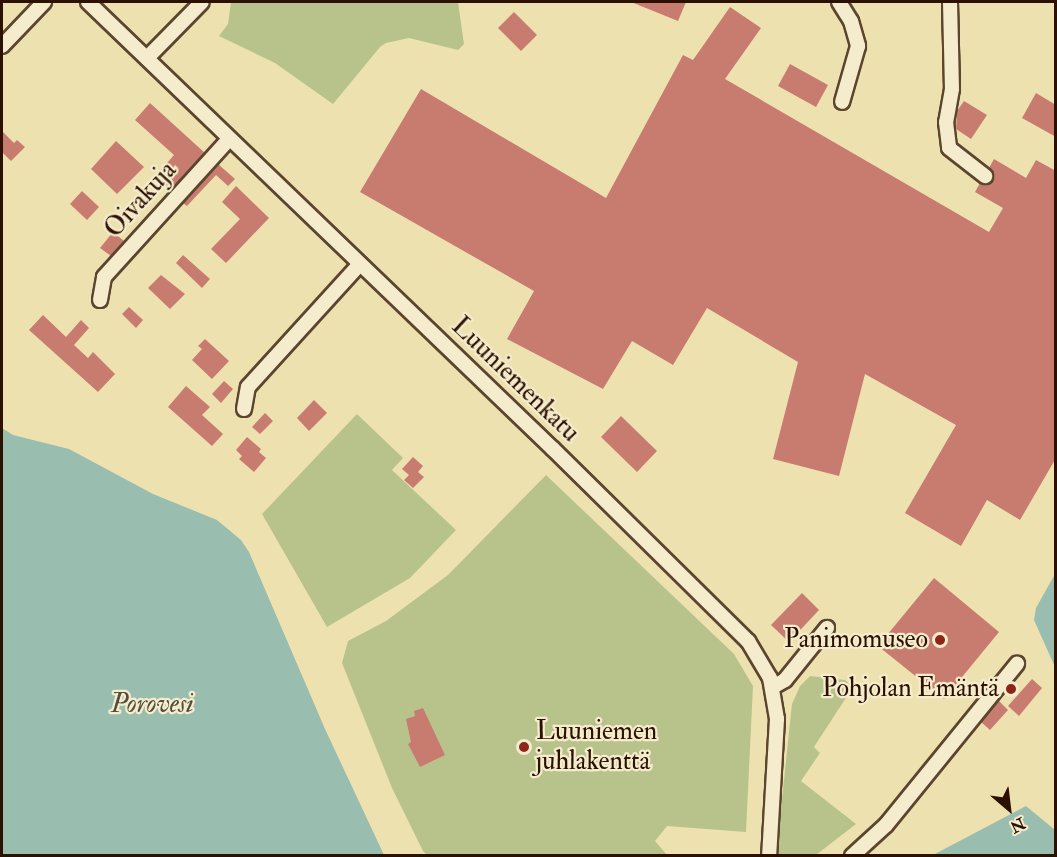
<!DOCTYPE html>
<meta charset="utf-8">
<style>
body{margin:0}
#map{position:relative;width:1057px;height:857px;overflow:hidden;background:#eee1b0;font-family:"IM FELL Double Pica",serif}
div>[style]{position:absolute}
.green>*{inset:0;background:#b8c38c}
.water>*{inset:0;background:#99bdae}
.building>*{inset:0;background:#c87c70}
.roads{filter:drop-shadow(2px 0 #5c452e) drop-shadow(-2px 0 #5c452e) drop-shadow(0 2px #5c452e) drop-shadow(0 -2px #5c452e)}
.minor>*{height:14px;margin:-7px;padding:0 7px;transform-origin:7px;border-radius:7px;background:#f4eccc}
.dots>*{width:16px;height:16px;translate:-50% -50%;box-sizing:border-box;border:3px solid #f4eccc;border-radius:50%}
span{translate:-50% -50%;white-space:nowrap;text-align:center;line-height:1.15;-webkit-text-stroke:4.5px #f4eccc;paint-order:stroke}
.street-label{font-size:26px;color:#2c1102}
.poi-label{font-size:26px;color:#2c1102}
.right{translate:-100% -50%;text-align:right}
.left{translate:0 -50%;text-align:left}
.water-label{font-size:27px;color:#524d3e;font-style:italic}
.frame{position:absolute;inset:0;border:3px solid #2c1102;pointer-events:none}
.north{position:absolute;left:979px;top:779px;width:60px;height:60px;-webkit-text-stroke:4px #f4eccc;paint-order:stroke;rotate:152deg;font-size:16px;font-weight:700;line-height:24px;text-align:center;color:#2c1102}
.north::after{content:'';display:block;margin:auto;width:21px;height:27px;background:#2c1102;clip-path:polygon(50% 0,100% 100%,50% 72%,0 100%)}
</style>
<div id="map">
<div class="green">
<div style="clip-path:polygon(231px 2px,458px 2px,464px 44px,458px 50px,409px 38px,386px 43px,380px 47px,333px 104px,275px 63px,219px 36px,228px 24px)"></div>
<div style="clip-path:polygon(357px 414px,403px 458px,392px 470px,456px 530px,410px 578px,327px 627px,262px 514px)"></div>
<div style="clip-path:polygon(546px 475px,734px 654px,753px 686px,746px 832px,667px 826px,655px 841px,667px 855px,427px 855px,423px 851px,392px 788px,342px 663px,348px 641px,386px 621px,448px 575px)"></div>
<div style="clip-path:polygon(810px 676px,845px 680px,853px 687px,814px 747px,820px 753px,801px 781px,856px 824px,816px 855px,776px 856px,792px 704px,800px 686px)"></div>
</div>
<div class="water">
<div style="clip-path:polygon(2px 428px,13px 435px,69px 449px,153px 494px,217px 520px,241px 540px,249px 552px,325px 729px,384px 855px,2px 855px)"></div>
<div style="clip-path:polygon(1055px 574px,1055px 667px,1034px 620px,1036px 608px)"></div>
<div style="clip-path:polygon(1026px 806px,1055px 830px,1055px 855px,933px 855px)"></div>
</div>
<div class="building">
<div style="clip-path:polygon(631px 2px,686px 2px,678px 21px)"></div>
<div style="clip-path:polygon(730px 7px,761px 28px,725px 79px,989px 232px,1003px 208px,975px 192px,980px 183px,988px 184px,992px 181px,993px 173px,989px 168px,994px 159px,1026px 178px,1036px 160px,1056px 171px,1056px 458px,1020px 520px,987px 500px,961px 546px,905px 513px,956px 425px,865px 374px,839px 476px,773px 459px,798px 362px,707px 308px,673px 365px,632px 341px,603px 389px,507px 339px,534px 291px,360px 192px,421px 89px,606px 198px,683px 55px,693px 60px)"></div>
<div style="clip-path:polygon(514px 12px,537px 35px,521px 51px,498px 28px)"></div>
<div style="clip-path:polygon(790px 64px,828px 85px,816px 107px,778px 86px)"></div>
<div style="clip-path:polygon(1036px 93px,1056px 105px,1056px 137px,1022px 118px)"></div>
<div style="clip-path:polygon(964px 101px,987px 115px,971px 139px,956px 129px,957px 111px)"></div>
<div style="clip-path:polygon(150px 103px,205px 153px,170px 191px,155px 177px,174px 155px,135px 120px)"></div>
<div style="clip-path:polygon(2px 131px,14px 143px,17px 140px,25px 147px,11px 161px,2px 152px)"></div>
<div style="clip-path:polygon(116px 141px,144px 167px,117px 194px,91px 169px)"></div>
<div style="clip-path:polygon(218px 164px,235px 179px,228px 186px,216px 175px,187px 206px,183px 203px)"></div>
<div style="clip-path:polygon(236px 186px,269px 218px,226px 263px,211px 249px,240px 219px,222px 202px)"></div>
<div style="clip-path:polygon(82px 191px,99px 207px,87px 220px,70px 204px)"></div>
<div style="clip-path:polygon(113px 232px,124px 241px,111px 256px,100px 248px)"></div>
<div style="clip-path:polygon(183px 255px,210px 279px,202px 288px,176px 263px)"></div>
<div style="clip-path:polygon(161px 275px,185px 294px,170px 309px,148px 288px)"></div>
<div style="clip-path:polygon(129px 307px,143px 320px,136px 328px,122px 314px)"></div>
<div style="clip-path:polygon(43px 315px,66px 337px,81px 320px,89px 328px,74px 345px,88px 358px,93px 352px,115px 374px,98px 392px,29px 330px)"></div>
<div style="clip-path:polygon(205px 339px,229px 361px,212px 379px,192px 360px,202px 349px,198px 346px)"></div>
<div style="clip-path:polygon(224px 381px,233px 389px,221px 403px,212px 394px)"></div>
<div style="clip-path:polygon(186px 386px,210px 407px,202px 415px,223px 434px,212px 446px,168px 407px)"></div>
<div style="clip-path:polygon(314px 400px,327px 413px,309px 431px,297px 418px)"></div>
<div style="clip-path:polygon(265px 413px,273px 421px,260px 434px,252px 427px)"></div>
<div style="clip-path:polygon(621px 416px,657px 451px,637px 472px,601px 437px)"></div>
<div style="clip-path:polygon(247px 437px,261px 449px,259px 452px,266px 458px,254px 472px,239px 459px,242px 456px,236px 450px)"></div>
<div style="clip-path:polygon(413px 457px,423px 466px,418px 472px,424px 477px,413px 488px,404px 480px,409px 475px,402px 469px)"></div>
<div style="clip-path:polygon(934px 578px,999px 632px,944px 699px,878px 646px)"></div>
<div style="clip-path:polygon(802px 593px,819px 610px,789px 642px,771px 625px)"></div>
<div style="clip-path:polygon(1032px 679px,1042px 688px,1019px 716px,1008px 706px)"></div>
<div style="clip-path:polygon(999px 701px,1008px 710px,990px 730px,981px 722px)"></div>
<div style="clip-path:polygon(423px 708px,445px 755px,420px 767px,408px 744px,411px 742px,406px 719px,415px 716px,414px 711px)"></div>
</div>
<div class="roads">
<div class="minor">
<div style="left:88px;top:2px;width:645px;rotate:43.87deg"></div>
<div style="left:553px;top:449px;width:274px;rotate:44.6deg"></div>
<div style="left:748px;top:641px;width:43px;rotate:59.3deg"></div>
<div style="left:770px;top:678px;width:42px;rotate:80.3deg"></div>
<div style="left:777px;top:719px;width:137px;rotate:93.3deg"></div>
<div style="left:839px;top:2px;width:22px;rotate:58deg"></div>
<div style="left:851px;top:21px;width:26px;rotate:74deg"></div>
<div style="left:858px;top:46px;width:58px;rotate:105.9deg"></div>
<div style="left:950px;top:2px;width:87px;rotate:88.7deg"></div>
<div style="left:952px;top:89px;width:34px;rotate:100deg"></div>
<div style="left:946px;top:122px;width:26px;rotate:83deg"></div>
<div style="left:949px;top:148px;width:46px;rotate:37.9deg"></div>
<div style="left:2px;top:46px;width:61px;rotate:-46.3deg"></div>
<div style="left:147px;top:58px;width:78px;rotate:-45.5deg"></div>
<div style="left:100px;top:300px;width:23px;rotate:-80deg"></div>
<div style="left:104px;top:277px;width:186px;rotate:-47.8deg"></div>
<div style="left:244px;top:409px;width:22px;rotate:-80deg"></div>
<div style="left:248px;top:387px;width:166px;rotate:-47.7deg"></div>
<div style="left:773px;top:687px;width:14px;rotate:-30deg"></div>
<div style="left:785px;top:680px;width:67px;rotate:-51.1deg"></div>
<div style="left:852px;top:856px;width:46px;rotate:-42.4deg"></div>
<div style="left:886px;top:825px;width:208px;rotate:-50.9deg"></div>
</div>
</div>
<div class="dots">
<div style="left:940px;top:640px;background:#8f2418"></div>
<div style="left:1011px;top:689px;background:#8f2418"></div>
<div style="left:524px;top:747px;background:#8f2418"></div>
</div>
<div class="street-label">
<span style="left:141px;top:200px;rotate:-48deg">Oivakuja</span>
<span style="left:515px;top:380px;rotate:44deg">Luuniemenkatu</span>
</div>
<div class="poi-label">
<span class="right" style="left:928px;top:640px">Panimomuseo</span>
<span class="right" style="left:999px;top:689px">Pohjolan Emäntä</span>
<span class="left" style="left:536px;top:747px">Luuniemen<br>juhlakenttä</span>
</div>
<div class="water-label">
<span style="left:152px;top:704px">Porovesi</span>
</div>
<div class="frame"></div>
<div class="north">N</div>
</div>
